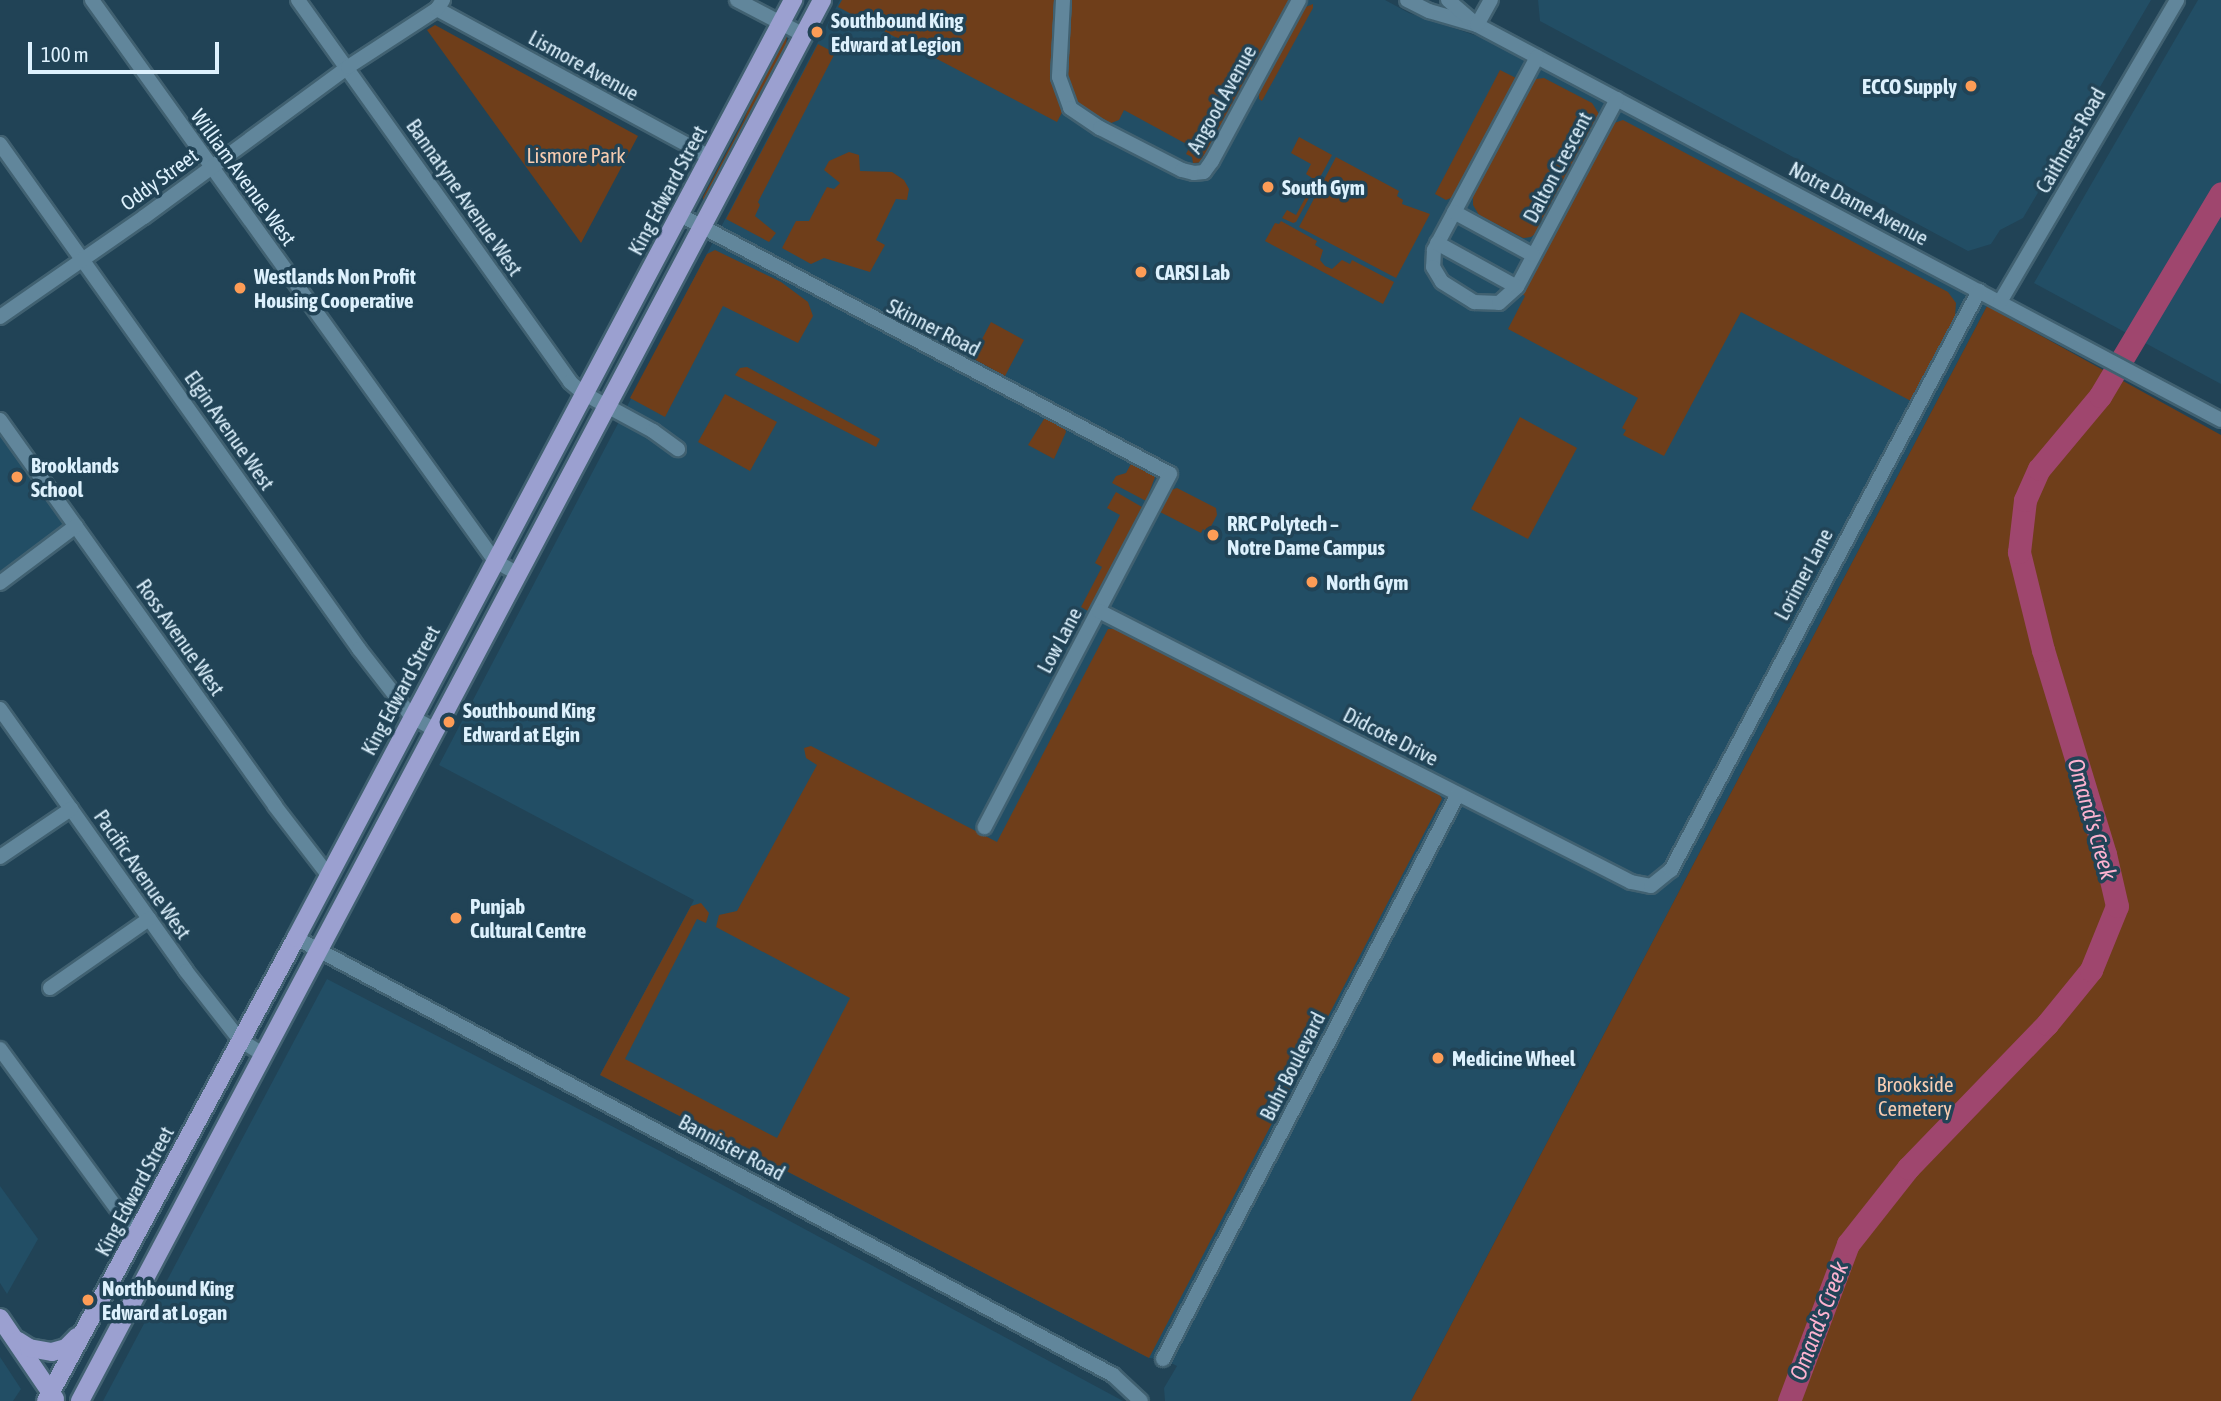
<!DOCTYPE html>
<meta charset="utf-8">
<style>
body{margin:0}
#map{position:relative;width:2221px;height:1401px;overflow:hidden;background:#214356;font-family:"Asap Condensed",sans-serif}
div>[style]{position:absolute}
.built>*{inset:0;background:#224e65}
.green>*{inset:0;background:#6f3e1a}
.river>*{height:23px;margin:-11.5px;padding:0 11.5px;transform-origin:11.5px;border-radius:11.5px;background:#9f466e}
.roads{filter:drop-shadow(2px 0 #416171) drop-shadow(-2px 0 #416171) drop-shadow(0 2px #416171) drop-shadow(0 -2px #416171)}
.minor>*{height:14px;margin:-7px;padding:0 7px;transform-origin:7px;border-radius:7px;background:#61869b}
.major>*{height:18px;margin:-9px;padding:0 9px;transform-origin:9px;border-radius:9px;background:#9ba0d0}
.dots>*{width:19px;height:19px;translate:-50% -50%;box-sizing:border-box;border:4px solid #214356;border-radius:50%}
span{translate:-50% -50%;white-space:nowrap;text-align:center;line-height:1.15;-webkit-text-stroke:7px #214356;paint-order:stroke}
.poi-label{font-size:21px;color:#ddf1fd;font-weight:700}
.left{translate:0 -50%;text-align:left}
.right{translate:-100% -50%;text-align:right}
.street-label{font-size:21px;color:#ddf1fd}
.park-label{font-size:21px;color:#f7ccb0}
.water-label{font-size:23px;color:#fcb2cf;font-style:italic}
.scale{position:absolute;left:28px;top:42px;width:191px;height:32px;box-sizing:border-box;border:4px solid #ddf1fd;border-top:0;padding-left:9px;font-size:21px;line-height:24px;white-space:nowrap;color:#ddf1fd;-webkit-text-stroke:5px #214356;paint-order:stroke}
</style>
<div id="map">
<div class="built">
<div style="clip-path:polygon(840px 0,1385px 0,1409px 13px,1492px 41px,1987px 306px,1411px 1401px,1165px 1401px,1164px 1388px,1177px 1366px,1163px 1359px,1149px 1358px,600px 1075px,694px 900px,439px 765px)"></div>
<div style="clip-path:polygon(1538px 0,2151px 0,2023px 218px,2000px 230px,1991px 244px,1968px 251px,1540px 21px)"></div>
<div style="clip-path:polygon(2198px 0,2221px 0,2221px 384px,2034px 283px)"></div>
<div style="clip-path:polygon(0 430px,69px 525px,0 575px)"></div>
<div style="clip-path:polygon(327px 979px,660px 1151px,1123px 1401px,103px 1401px)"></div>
<div style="clip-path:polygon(0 1186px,38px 1239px,7px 1294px,0 1283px)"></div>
<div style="clip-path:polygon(0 1357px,21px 1389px,13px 1401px,0 1401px)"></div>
</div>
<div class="green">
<div style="clip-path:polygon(842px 0,1291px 0,1205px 162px,1193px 163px,1192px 157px,1186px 154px,1190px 146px,1124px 110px,1119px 120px,1111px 123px,1076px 104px,1071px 95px,1057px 122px,838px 7px)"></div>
<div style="clip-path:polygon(1313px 4px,1313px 8px,1262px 101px,1259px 99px,1259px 91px,1303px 8px)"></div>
<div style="clip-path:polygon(435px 25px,638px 136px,581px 243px,427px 30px)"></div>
<div style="clip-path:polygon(783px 33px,787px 36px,785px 53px,703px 207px,703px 197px,743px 122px,763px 72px)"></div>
<div style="clip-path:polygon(818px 44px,835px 53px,758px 202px,760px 205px,755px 216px,776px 233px,769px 242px,726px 219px)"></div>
<div style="clip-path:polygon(1500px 70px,1516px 78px,1453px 197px,1446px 200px,1435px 194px)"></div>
<div style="clip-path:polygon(1544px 78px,1592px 103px,1599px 114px,1539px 231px,1531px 237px,1523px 238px,1479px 215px,1473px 205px,1473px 195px,1528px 88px,1536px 79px)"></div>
<div style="clip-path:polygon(1623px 120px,1948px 292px,1956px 303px,1955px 316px,1911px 401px,1741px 312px,1664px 456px,1623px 435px,1626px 430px,1622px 428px,1638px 398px,1508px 329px,1525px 296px,1521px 293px,1609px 128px,1614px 123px)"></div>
<div style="clip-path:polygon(1299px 137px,1332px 155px,1296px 222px,1293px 223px,1282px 218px,1287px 210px,1296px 215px,1315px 180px,1306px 174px,1311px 164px,1291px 153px)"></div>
<div style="clip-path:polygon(849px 152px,859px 155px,860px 171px,892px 172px,904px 180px,909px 189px,907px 200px,896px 199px,876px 240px,885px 245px,870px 272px,824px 258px,811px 264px,782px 248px,796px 221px,809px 221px,827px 187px,834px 189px,840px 183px,824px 170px,829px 161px)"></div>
<div style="clip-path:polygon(1336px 157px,1399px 191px,1397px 196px,1403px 200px,1402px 204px,1430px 214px,1396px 278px,1299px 227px)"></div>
<div style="clip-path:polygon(1281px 221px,1317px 241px,1315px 245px,1323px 250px,1320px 260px,1325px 266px,1332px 269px,1342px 260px,1350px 264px,1352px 260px,1394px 282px,1383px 304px,1265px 241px,1275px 223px,1279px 224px)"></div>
<div style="clip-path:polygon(715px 250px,781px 282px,808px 302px,813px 316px,798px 343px,723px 306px,665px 417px,630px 398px,707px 254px)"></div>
<div style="clip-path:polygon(1987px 306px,2221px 435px,2221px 1401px,1411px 1401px)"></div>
<div style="clip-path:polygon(991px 322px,1024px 340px,1005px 376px,972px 358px)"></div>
<div style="clip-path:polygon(747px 367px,880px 439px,876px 447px,735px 375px,740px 368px)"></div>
<div style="clip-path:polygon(725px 394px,777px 422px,750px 471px,698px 442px)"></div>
<div style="clip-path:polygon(1520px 417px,1577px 448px,1528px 539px,1471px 509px)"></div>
<div style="clip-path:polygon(1044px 419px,1052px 419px,1064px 426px,1066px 432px,1054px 459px,1028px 445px)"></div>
<div style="clip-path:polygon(1132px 462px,1151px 471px,1155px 477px,1146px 501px,1112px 483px,1116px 476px,1126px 473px)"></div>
<div style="clip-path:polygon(1177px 488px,1216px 508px,1217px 515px,1208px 532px,1203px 529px,1201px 533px,1160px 512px,1171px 490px)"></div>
<div style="clip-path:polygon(1116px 492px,1142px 507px,1088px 611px,1081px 607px,1102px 567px,1095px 563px,1120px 515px,1107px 508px)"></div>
<div style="clip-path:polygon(1108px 629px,1117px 629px,1423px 780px,1437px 790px,1442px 799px,1149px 1358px,600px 1075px,691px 906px,701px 903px,709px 913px,706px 923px,697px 919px,625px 1059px,777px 1138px,850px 998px,716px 927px,719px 915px,737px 911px,817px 765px,806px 758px,804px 748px,811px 746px,997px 842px)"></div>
</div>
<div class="river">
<div style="left:1789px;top:1401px;width:168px;rotate:-69.4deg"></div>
<div style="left:1848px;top:1244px;width:97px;rotate:-51.7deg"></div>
<div style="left:1908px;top:1168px;width:200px;rotate:-46deg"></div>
<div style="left:2047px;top:1024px;width:70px;rotate:-50.8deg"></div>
<div style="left:2091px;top:970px;width:69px;rotate:-67.9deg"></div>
<div style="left:2117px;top:906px;width:53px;rotate:-103deg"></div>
<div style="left:2105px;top:854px;width:213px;rotate:-106.9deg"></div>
<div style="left:2043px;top:650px;width:101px;rotate:-103.8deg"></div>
<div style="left:2019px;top:552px;width:52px;rotate:-83.4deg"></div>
<div style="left:2025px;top:500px;width:34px;rotate:-66deg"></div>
<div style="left:2039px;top:469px;width:95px;rotate:-50.1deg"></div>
<div style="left:2100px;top:396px;width:236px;rotate:-59.2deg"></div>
</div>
<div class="roads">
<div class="minor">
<div style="left:92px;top:0;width:691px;rotate:54.31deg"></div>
<div style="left:495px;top:561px;width:26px;rotate:29deg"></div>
<div style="left:298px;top:0;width:469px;rotate:54.5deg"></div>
<div style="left:570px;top:382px;width:17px;rotate:40deg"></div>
<div style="left:583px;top:393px;width:80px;rotate:28.5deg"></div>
<div style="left:653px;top:431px;width:31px;rotate:36deg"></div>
<div style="left:737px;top:0;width:76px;rotate:27.6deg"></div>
<div style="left:1063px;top:0;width:77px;rotate:93deg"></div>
<div style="left:1059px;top:77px;width:33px;rotate:70deg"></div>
<div style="left:1070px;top:108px;width:36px;rotate:34deg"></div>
<div style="left:1100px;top:128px;width:92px;rotate:27.1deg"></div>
<div style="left:1182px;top:170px;width:12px;rotate:14deg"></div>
<div style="left:1194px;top:173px;width:10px;rotate:-6deg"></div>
<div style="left:1204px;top:172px;width:14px;rotate:-54deg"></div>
<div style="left:1212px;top:161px;width:183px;rotate:-61.6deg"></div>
<div style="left:1407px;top:0;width:25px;rotate:27deg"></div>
<div style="left:1429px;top:11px;width:50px;rotate:16.3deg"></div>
<div style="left:1477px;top:25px;width:842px;rotate:27.96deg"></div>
<div style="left:1448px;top:0;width:33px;rotate:41deg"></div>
<div style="left:437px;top:9px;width:311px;rotate:28.5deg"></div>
<div style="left:1477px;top:25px;width:29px;rotate:-61deg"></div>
<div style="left:1537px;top:57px;width:219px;rotate:118.1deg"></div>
<div style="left:1434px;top:250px;width:17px;rotate:93deg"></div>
<div style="left:1433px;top:267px;width:17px;rotate:59deg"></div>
<div style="left:1442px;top:282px;width:38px;rotate:32deg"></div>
<div style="left:1474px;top:302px;width:25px;rotate:2deg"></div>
<div style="left:1499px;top:303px;width:24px;rotate:-42deg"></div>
<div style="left:1517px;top:287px;width:213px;rotate:-62deg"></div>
<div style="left:0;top:144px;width:620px;rotate:54.59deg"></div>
<div style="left:359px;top:649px;width:86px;rotate:52.1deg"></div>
<div style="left:412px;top:717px;width:26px;rotate:29deg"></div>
<div style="left:1454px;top:212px;width:90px;rotate:28.6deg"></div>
<div style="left:680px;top:215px;width:554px;rotate:27.86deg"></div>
<div style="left:1170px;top:474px;width:399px;rotate:117.7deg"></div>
<div style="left:1437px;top:243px;width:91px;rotate:28.8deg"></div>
<div style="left:2000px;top:302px;width:350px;rotate:-59.6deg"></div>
<div style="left:0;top:317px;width:175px;rotate:-34.8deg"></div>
<div style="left:144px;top:217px;width:253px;rotate:-36.3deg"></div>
<div style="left:348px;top:67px;width:106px;rotate:-33.1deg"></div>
<div style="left:437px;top:9px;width:11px;rotate:-56deg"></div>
<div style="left:0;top:420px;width:474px;rotate:54.5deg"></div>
<div style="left:275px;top:806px;width:88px;rotate:52.4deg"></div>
<div style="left:0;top:583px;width:95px;rotate:-36.9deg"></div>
<div style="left:1099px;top:611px;width:597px;rotate:26.99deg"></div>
<div style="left:1631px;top:882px;width:20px;rotate:11deg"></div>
<div style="left:1651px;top:886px;width:26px;rotate:-39deg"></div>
<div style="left:1671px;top:870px;width:656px;rotate:-61.99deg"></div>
<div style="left:0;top:709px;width:321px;rotate:54.6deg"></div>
<div style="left:186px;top:971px;width:88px;rotate:52deg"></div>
<div style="left:240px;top:1040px;width:26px;rotate:32deg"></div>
<div style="left:0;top:857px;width:86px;rotate:-34.1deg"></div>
<div style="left:296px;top:938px;width:927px;rotate:28.14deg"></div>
<div style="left:1113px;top:1375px;width:38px;rotate:43deg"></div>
<div style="left:50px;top:988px;width:121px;rotate:-34.9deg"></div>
<div style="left:0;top:1049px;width:230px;rotate:53.8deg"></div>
<div style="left:1163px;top:1359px;width:637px;rotate:-62.43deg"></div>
</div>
<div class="major">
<div style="left:0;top:1318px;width:98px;rotate:55.8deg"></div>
<div style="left:18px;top:1341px;width:13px;rotate:32deg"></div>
<div style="left:29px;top:1348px;width:23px;rotate:10deg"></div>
<div style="left:52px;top:1352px;width:15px;rotate:-16deg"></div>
<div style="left:66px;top:1348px;width:16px;rotate:-45deg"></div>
<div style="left:46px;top:1401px;width:526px;rotate:-61.63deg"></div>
<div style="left:296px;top:938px;width:1062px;rotate:-62.08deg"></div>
<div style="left:80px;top:1401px;width:1585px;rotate:-62.09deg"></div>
</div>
</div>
<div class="dots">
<div style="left:817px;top:32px;background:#fd9c56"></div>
<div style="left:1971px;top:86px;background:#fd9c56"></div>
<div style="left:1268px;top:187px;background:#fd9c56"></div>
<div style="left:1141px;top:272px;background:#fd9c56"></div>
<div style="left:240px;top:288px;background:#fd9c56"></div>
<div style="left:17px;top:477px;background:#fd9c56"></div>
<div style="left:1213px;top:535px;background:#fd9c56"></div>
<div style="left:1312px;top:582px;background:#fd9c56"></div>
<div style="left:449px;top:722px;background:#fd9c56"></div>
<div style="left:456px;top:918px;background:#fd9c56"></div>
<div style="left:1438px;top:1058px;background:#fd9c56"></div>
<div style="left:88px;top:1300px;background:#fd9c56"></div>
</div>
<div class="poi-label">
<span class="left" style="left:831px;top:32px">Southbound King<br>Edward at Legion</span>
<span class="right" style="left:1957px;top:86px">ECCO Supply</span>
<span class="left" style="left:1282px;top:187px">South Gym</span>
<span class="left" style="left:1155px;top:272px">CARSI Lab</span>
<span class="left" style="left:254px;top:288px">Westlands Non Profit<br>Housing Cooperative</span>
<span class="left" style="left:31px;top:477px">Brooklands<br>School</span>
<span class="left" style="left:1227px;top:535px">RRC Polytech –<br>Notre Dame Campus</span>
<span class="left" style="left:1326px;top:582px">North Gym</span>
<span class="left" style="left:463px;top:722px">Southbound King<br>Edward at Elgin</span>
<span class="left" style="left:470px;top:918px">Punjab<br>Cultural Centre</span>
<span class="left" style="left:1452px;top:1058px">Medicine Wheel</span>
<span class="left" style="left:102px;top:1300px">Northbound King<br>Edward at Logan</span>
</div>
<div class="street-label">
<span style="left:584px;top:65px;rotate:29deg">Lismore Avenue</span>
<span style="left:1221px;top:99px;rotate:-61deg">Angood Avenue</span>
<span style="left:2070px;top:140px;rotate:-60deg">Caithness Road</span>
<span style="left:1557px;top:167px;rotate:-62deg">Dalton Crescent</span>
<span style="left:244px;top:177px;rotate:54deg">William Avenue West</span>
<span style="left:159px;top:179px;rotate:-36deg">Oddy Street</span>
<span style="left:667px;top:190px;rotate:-62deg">King Edward Street</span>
<span style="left:465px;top:197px;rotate:55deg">Bannatyne Avenue West</span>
<span style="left:1859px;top:203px;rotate:28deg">Notre Dame Avenue</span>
<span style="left:934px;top:327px;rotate:27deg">Skinner Road</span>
<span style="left:230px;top:430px;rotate:55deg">Elgin Avenue West</span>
<span style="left:1803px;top:574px;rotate:-62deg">Lorimer Lane</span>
<span style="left:181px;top:637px;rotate:55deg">Ross Avenue West</span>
<span style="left:1059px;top:640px;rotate:-62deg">Low Lane</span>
<span style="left:400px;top:690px;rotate:-62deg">King Edward Street</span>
<span style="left:1391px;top:736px;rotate:27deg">Didcote Drive</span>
<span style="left:143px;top:874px;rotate:55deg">Pacific Avenue West</span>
<span style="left:1292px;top:1066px;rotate:-63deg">Buhr Boulevard</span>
<span style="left:732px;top:1147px;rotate:28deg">Bannister Road</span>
<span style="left:134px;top:1191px;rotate:-62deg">King Edward Street</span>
</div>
<div class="park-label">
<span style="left:576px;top:155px">Lismore Park</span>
<span style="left:1915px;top:1096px">Brookside<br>Cemetery</span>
</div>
<div class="water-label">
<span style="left:2092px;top:819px;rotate:74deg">Omand's Creek</span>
<span style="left:1819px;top:1321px;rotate:-69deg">Omand's Creek</span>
</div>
<div class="scale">100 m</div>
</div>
